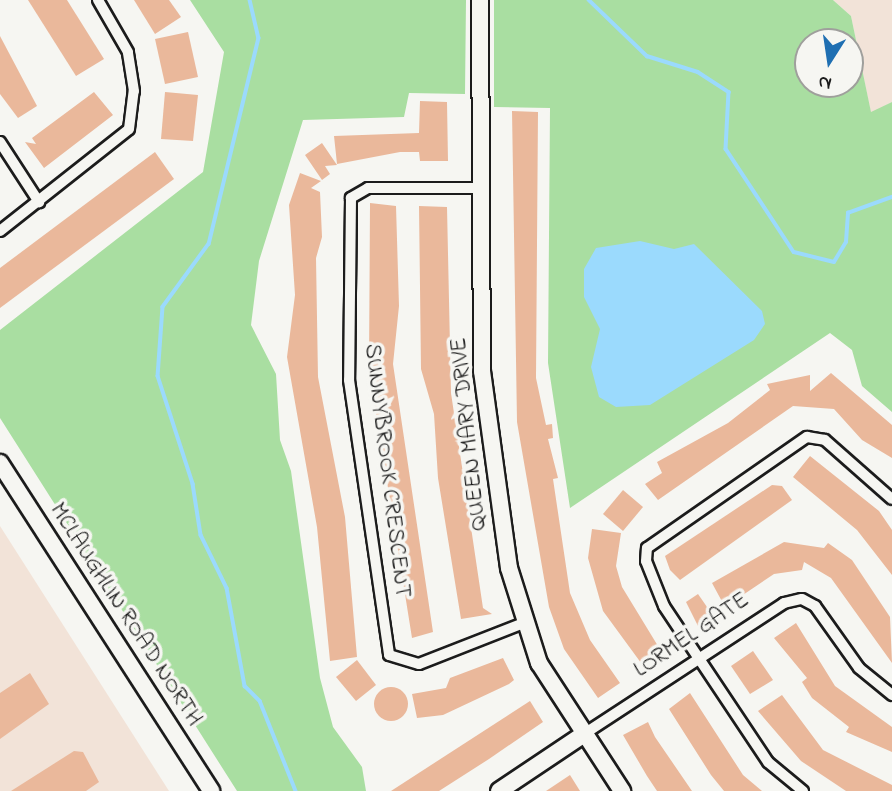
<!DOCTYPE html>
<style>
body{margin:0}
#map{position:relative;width:892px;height:791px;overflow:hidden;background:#f6f6f2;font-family:"Indie Flower",sans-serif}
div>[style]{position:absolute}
.built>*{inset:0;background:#f2e3d8}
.green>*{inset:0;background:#a9dea1}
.water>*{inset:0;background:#9bdafd}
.stream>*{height:3.5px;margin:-1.75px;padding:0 1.75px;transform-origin:1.75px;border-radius:1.75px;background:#9bdafd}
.building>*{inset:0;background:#eab89b}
.round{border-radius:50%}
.roads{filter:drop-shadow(2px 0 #1c1c1c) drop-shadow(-2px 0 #1c1c1c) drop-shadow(0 2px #1c1c1c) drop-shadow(0 -2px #1c1c1c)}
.street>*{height:10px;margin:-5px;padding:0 5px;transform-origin:5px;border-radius:5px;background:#f6f6f2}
.secondary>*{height:16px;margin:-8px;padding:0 8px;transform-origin:8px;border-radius:8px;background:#f6f6f2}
span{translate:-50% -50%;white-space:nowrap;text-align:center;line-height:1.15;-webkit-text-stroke:7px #f6f6f2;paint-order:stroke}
.street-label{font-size:23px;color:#1c1c1c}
.north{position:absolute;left:794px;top:28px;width:70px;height:70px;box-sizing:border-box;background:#f6f6f2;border:2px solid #9f9f9c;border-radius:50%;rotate:192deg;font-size:19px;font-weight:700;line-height:28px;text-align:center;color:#1c1c1c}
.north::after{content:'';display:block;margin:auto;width:24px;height:32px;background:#1f6fb2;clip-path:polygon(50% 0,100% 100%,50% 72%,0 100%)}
</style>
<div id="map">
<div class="built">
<div style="clip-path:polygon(833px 0,892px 0,892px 102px,871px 113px,851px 16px)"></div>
<div style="clip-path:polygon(0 526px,162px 780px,169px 791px,0 791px)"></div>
</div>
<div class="green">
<div style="clip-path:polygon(190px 0,466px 0,465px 94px,409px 93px,404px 117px,303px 120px,259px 261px,251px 325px,276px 374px,280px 440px,291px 471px,320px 678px,333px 727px,362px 767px,366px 791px,237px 791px,0 418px,0 330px,203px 172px,224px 52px)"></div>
<div style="clip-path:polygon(evenodd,494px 0,833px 0,851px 16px,871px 112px,892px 102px,892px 412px,862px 386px,852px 350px,830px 333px,570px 508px,548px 363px,550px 108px,494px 107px,494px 0,808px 42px,850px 42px,850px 84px,808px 84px,808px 42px)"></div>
</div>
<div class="water">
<div style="clip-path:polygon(640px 241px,674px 249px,694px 244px,762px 311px,765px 324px,754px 340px,650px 405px,616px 407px,599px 397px,591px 367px,600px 329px,584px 297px,584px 269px,596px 248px)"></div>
</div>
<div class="stream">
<div style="left:250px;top:0;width:39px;rotate:77deg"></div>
<div style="left:259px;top:38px;width:212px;rotate:103.6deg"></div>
<div style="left:209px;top:244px;width:78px;rotate:126.1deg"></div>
<div style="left:163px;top:307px;width:69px;rotate:94.1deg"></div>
<div style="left:158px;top:376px;width:114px;rotate:72deg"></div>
<div style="left:193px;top:484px;width:52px;rotate:81.1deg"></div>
<div style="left:201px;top:535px;width:59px;rotate:63.9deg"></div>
<div style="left:227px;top:588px;width:100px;rotate:79.6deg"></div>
<div style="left:245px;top:686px;width:21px;rotate:45deg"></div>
<div style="left:260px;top:701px;width:97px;rotate:68.2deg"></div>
<div style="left:589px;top:0;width:81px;rotate:44deg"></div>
<div style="left:647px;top:56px;width:53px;rotate:17.4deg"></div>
<div style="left:698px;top:72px;width:37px;rotate:33deg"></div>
<div style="left:729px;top:92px;width:57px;rotate:93deg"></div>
<div style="left:726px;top:149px;width:123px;rotate:56.6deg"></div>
<div style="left:794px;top:252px;width:41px;rotate:14deg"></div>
<div style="left:834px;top:262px;width:23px;rotate:-59deg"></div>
<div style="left:846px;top:242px;width:29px;rotate:-86deg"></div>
<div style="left:848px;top:213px;width:47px;rotate:-20deg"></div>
</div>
<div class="building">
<div style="clip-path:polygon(28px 0,67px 0,104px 59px,76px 76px)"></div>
<div style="clip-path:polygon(134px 0,169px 0,181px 17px,155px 34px)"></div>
<div style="clip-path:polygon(188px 32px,198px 77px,165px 84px,155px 39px)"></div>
<div style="clip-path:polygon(0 36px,37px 106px,18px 118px,0 94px)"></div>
<div style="clip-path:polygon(94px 92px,113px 115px,44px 168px,25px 142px,36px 144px,32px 138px)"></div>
<div style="clip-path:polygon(165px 92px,198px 95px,193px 141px,161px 139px)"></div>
<div style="clip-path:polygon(420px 101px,447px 102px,448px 161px,420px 161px,419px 152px,400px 152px,337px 164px,334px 136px,419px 133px)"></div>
<div style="clip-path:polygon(512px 111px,538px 112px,536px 378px,546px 425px,552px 424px,553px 438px,548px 439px,558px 478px,553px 479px,570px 593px,590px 640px,620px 683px,598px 698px,564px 649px,549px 607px,517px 422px)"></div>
<div style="clip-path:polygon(322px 143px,337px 165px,325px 166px,330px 174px,322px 180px,305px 155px)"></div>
<div style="clip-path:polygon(155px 152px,174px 179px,0 308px,0 268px)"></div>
<div style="clip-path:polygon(300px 173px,321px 181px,311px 188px,320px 192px,322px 237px,316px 258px,318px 377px,345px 517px,357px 657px,330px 661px,317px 527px,287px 357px,295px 295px,289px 205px)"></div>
<div style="clip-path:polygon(370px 203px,396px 206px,399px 306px,393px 364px,433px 632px,412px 638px,369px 369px)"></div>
<div style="clip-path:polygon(419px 206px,447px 207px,451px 393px,483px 608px,492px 614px,461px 619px,438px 478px,434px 414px,421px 369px)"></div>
<div style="clip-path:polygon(831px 373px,892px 425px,892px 458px,862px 440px,834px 409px,793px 406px,658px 500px,645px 484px,662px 473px,657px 462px,728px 423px,770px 390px,767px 384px,810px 375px,810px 391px)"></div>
<div style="clip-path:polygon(810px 456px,879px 511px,892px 530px,892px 575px,857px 530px,793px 477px)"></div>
<div style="clip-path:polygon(772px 485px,782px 486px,792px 500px,680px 580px,670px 570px,665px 556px)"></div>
<div style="clip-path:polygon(623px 490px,643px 507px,623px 531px,603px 514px)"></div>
<div style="clip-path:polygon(592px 529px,621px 533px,616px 566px,622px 587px,661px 651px,644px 667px,603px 611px,588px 558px)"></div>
<div style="clip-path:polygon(784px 542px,824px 548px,828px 543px,852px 560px,890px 617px,892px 663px,831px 578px,804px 562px,802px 570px,774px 574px,725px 607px,712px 583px)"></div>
<div style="clip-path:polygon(698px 594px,714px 617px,698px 626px,686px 602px)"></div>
<div style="clip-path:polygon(796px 623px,835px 686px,892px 727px,892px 752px,846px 732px,849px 727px,812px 698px,802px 682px,807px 678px,774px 638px)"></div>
<div style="clip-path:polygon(753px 651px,773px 680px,750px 694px,731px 666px)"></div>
<div style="clip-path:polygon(503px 658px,514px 680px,509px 684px,443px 715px,417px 718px,412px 694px,446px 688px,450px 678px)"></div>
<div style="clip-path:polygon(357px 660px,376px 685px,356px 701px,336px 677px)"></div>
<div style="clip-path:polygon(30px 673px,49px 704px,0 739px,0 693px)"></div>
<div class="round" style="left:374px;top:687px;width:34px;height:34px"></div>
<div style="clip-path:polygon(690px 693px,743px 775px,762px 791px,724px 791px,711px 775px,669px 709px)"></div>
<div style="clip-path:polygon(782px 695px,823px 750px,892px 785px,892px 791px,846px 791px,801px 761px,758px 711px)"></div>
<div style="clip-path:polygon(530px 701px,543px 722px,489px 759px,439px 791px,391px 791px)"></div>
<div style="clip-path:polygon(648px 722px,655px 737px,692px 791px,657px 791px,647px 776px,623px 735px)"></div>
<div style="clip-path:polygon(74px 751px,83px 752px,99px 782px,86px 791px,11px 791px)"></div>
<div style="clip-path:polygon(570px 775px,580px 791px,546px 791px)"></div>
</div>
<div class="roads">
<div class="street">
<div style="left:0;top:142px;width:72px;rotate:57deg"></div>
<div style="left:480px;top:188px;width:112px;rotate:180deg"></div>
<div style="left:368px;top:188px;width:20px;rotate:150deg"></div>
<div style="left:351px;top:198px;width:182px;rotate:90.6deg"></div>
<div style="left:349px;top:380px;width:278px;rotate:81.7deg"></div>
<div style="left:389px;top:655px;width:31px;rotate:17deg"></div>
<div style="left:419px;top:664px;width:110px;rotate:-21.4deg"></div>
<div style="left:0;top:231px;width:164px;rotate:-38.3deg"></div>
<div style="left:129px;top:129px;width:38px;rotate:-83deg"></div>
<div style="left:134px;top:91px;width:39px;rotate:-99deg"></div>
<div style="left:128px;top:52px;width:60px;rotate:-120deg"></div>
<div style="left:584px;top:734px;width:239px;rotate:-33.2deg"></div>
<div style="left:784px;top:603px;width:18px;rotate:-13deg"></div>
<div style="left:802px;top:599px;width:15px;rotate:28deg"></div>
<div style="left:815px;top:606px;width:76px;rotate:54.6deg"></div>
<div style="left:859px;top:668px;width:43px;rotate:39.3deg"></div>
<div style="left:803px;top:791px;width:45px;rotate:-140.4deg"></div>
<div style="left:768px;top:762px;width:187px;rotate:-123.7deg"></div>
<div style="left:664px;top:606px;width:48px;rotate:-111.8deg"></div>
<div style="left:646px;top:561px;width:13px;rotate:-86deg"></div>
<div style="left:647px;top:548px;width:195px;rotate:-34.8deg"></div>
<div style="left:807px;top:437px;width:18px;rotate:9deg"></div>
<div style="left:825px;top:440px;width:89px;rotate:41.4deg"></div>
</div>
<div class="secondary">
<div style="left:480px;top:0;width:371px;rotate:89.7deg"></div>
<div style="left:482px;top:371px;width:199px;rotate:82.2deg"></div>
<div style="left:509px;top:568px;width:100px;rotate:72.5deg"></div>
<div style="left:539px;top:663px;width:153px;rotate:57deg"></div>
<div style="left:0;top:463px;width:390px;rotate:57.2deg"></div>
<div style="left:499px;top:791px;width:102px;rotate:-33.8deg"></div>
</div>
</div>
<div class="street-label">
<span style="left:470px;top:434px;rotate:-96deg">QUEEN MARY DRIVE</span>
<span style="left:386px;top:471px;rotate:83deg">SUNNYBROOK CRESCENT</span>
<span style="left:125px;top:615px;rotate:57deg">MCLAUGHLIN ROAD NORTH</span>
<span style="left:692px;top:636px;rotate:-34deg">LORMEL GATE</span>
</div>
<div class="north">N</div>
</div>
